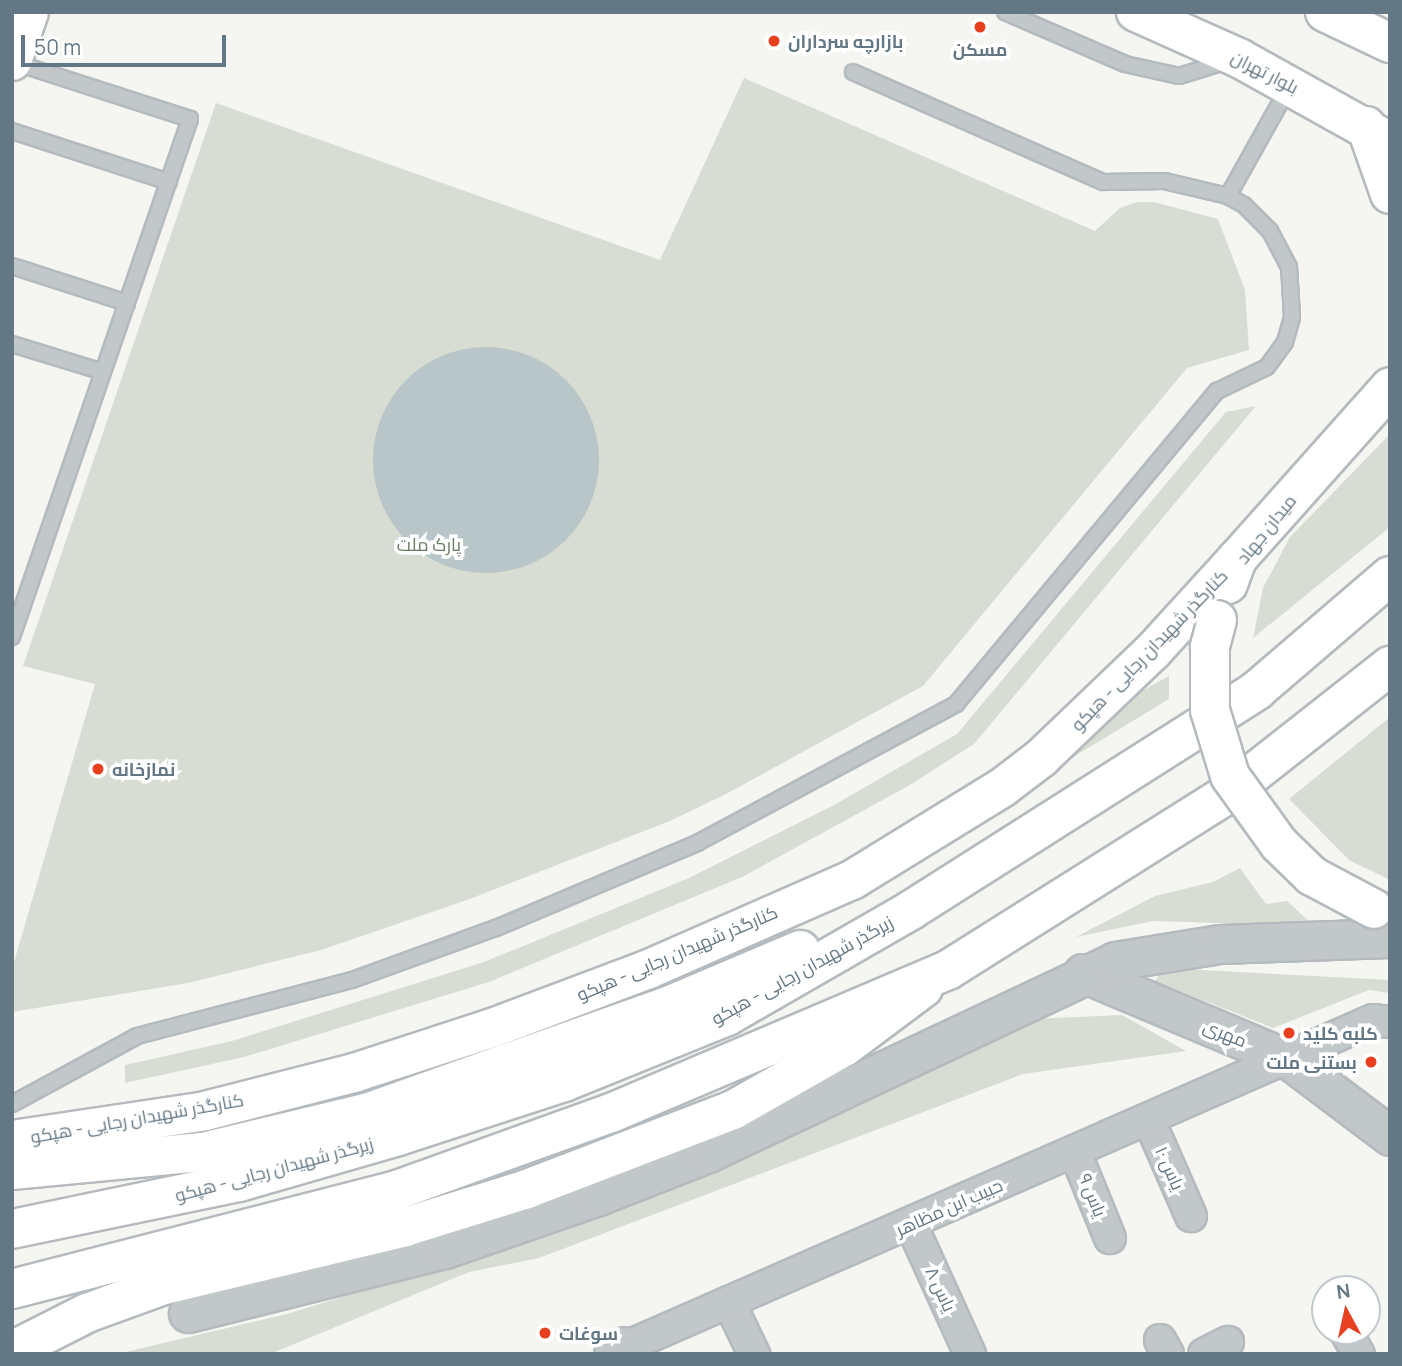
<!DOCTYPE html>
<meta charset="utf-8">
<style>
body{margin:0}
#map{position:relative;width:1402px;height:1366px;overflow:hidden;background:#f5f5f1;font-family:Manrope,Cairo,sans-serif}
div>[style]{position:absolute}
.green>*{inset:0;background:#d7ddd2}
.water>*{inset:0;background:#b9c6c9}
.round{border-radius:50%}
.roads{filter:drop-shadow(2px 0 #b4babe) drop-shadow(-2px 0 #b4babe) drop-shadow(0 2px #b4babe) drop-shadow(0 -2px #b4babe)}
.service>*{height:14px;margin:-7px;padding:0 7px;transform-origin:7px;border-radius:7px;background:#c2c7c9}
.minor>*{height:30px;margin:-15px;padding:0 15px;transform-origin:15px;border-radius:15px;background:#c2c7c9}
.tertiary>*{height:37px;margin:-18.5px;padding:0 18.5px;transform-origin:18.5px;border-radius:18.5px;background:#c2c7c9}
.secondary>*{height:38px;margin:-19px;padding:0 19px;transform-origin:19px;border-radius:19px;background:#fff}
.primary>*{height:38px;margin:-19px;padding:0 19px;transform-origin:19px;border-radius:19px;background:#fff}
.bridges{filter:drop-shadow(2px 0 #b4babe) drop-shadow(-2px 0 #b4babe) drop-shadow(0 2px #b4babe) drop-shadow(0 -2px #b4babe)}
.secondary-bridge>*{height:38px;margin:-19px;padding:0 19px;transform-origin:19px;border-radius:19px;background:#fff}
.dots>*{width:19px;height:19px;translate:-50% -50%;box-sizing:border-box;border:4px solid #fff;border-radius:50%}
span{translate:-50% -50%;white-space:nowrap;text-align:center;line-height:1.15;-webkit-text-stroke:7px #fff;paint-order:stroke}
.poi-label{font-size:18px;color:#637784;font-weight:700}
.left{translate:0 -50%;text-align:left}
.right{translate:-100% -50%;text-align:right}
.street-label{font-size:18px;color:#637784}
.park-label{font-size:18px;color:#697b62}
.frame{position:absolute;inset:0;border:14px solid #637784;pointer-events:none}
.north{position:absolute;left:1311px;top:1275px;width:70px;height:70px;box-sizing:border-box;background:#fff;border:2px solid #c1c9ce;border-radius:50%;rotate:352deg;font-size:19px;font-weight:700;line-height:28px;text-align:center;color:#637784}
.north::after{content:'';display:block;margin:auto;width:24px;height:32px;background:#e8401f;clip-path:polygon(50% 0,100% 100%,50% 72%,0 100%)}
.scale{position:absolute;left:21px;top:35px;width:205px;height:32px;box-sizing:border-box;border:4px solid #637784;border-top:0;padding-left:9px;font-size:21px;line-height:24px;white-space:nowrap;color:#637784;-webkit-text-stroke:5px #fff;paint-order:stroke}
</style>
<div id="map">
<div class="green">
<div style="clip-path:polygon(744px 78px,1095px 231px,1120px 208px,1137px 202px,1154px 202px,1218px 219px,1245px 290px,1249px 350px,1187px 368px,923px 686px,726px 794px,670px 821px,467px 900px,321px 950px,188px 983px,12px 1012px,12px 969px,95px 684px,23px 666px,216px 103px,660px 260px)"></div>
<div style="clip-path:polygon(1256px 406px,974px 744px,910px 785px,742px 877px,489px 982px,244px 1057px,125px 1083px,125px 1065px,232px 1041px,484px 962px,689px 878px,834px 805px,957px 734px,1226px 412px)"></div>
<div style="clip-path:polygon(1390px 434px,1390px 527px,1253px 638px,1263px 588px,1290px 537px)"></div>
<div style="clip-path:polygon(1169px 676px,1169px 699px,1042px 776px,1131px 697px)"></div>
<div style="clip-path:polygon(1390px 717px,1390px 880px,1349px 860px,1289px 799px)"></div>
<div style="clip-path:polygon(1240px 868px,1266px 904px,1287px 901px,1314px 926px,1153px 921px,1076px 937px,1155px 896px,1213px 882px)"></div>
<div style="clip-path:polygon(1164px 968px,1390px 980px,1390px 993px,1369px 990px,1273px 1028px,1155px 981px)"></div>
<div style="clip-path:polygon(1122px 1015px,1186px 1051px,1023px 1074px,539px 1258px,469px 1272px,270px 1354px,117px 1354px,287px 1314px,484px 1253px,617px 1205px,857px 1107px,1030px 1019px)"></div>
</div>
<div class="water">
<div class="round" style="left:373px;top:347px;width:226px;height:226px"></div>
</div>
<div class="roads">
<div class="service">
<div style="left:1005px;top:12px;width:131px;rotate:23.4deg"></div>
<div style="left:1125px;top:64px;width:55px;rotate:12.5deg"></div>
<div style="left:1179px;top:76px;width:51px;rotate:-17deg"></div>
<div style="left:12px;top:131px;width:165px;rotate:18deg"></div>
<div style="left:1228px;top:196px;width:125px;rotate:-60.8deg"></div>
<div style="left:12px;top:266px;width:121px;rotate:17.8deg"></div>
<div style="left:12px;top:344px;width:95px;rotate:17.1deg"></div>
<div style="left:12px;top:637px;width:548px;rotate:-71.04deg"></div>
<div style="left:190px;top:119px;width:186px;rotate:-162.1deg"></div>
<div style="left:12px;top:1104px;width:142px;rotate:-28.5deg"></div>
<div style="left:137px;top:1036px;width:222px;rotate:-14.6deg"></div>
<div style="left:352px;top:980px;width:153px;rotate:-19.9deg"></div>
<div style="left:496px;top:928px;width:218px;rotate:-22.9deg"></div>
<div style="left:697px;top:843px;width:294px;rotate:-28.2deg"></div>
<div style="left:956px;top:704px;width:408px;rotate:-50.2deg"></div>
<div style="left:1217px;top:391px;width:55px;rotate:-25.6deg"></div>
<div style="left:1267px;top:367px;width:31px;rotate:-54deg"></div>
<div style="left:1285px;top:342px;width:26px;rotate:-74deg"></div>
<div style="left:1292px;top:317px;width:50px;rotate:-93.4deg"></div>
<div style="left:1289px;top:267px;width:41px;rotate:-117.8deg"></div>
<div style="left:1270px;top:231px;width:37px;rotate:-135deg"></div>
<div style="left:1244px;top:205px;width:18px;rotate:-151deg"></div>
<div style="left:1228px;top:196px;width:66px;rotate:-166.8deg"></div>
<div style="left:1164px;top:181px;width:61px;rotate:179.1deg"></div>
<div style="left:1103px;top:182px;width:273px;rotate:-156.3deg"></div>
</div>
<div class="minor">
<div style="left:1149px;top:1120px;width:105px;rotate:66.4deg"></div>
<div style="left:1075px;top:1152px;width:93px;rotate:67.9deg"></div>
<div style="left:911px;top:1224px;width:143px;rotate:65.6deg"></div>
<div style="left:729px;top:1302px;width:58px;rotate:64.3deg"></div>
<div style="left:1345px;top:1331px;width:27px;rotate:59deg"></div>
<div style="left:1160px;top:1340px;width:16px;rotate:60deg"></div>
<div style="left:610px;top:1354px;width:833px;rotate:-23.64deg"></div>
<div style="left:1373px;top:1020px;width:17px;rotate:7deg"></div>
<div style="left:1204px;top:1354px;width:27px;rotate:-27deg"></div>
</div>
<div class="tertiary">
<div style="left:1083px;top:973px;width:222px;rotate:22.8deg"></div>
<div style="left:1288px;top:1059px;width:128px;rotate:37deg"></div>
<div style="left:188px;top:1313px;width:265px;rotate:-14deg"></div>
<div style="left:445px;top:1249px;width:162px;rotate:-19.1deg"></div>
<div style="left:598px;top:1196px;width:120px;rotate:-21.4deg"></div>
<div style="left:710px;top:1152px;width:448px;rotate:-25.2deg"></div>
<div style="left:1115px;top:961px;width:106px;rotate:-9.2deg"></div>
<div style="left:1220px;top:944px;width:170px;rotate:-2deg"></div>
<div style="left:624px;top:1346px;width:9px;rotate:69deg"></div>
</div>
<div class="secondary">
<div style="left:1136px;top:12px;width:113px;rotate:24.1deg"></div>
<div style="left:1239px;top:58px;width:173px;rotate:29.1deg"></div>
<div style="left:1325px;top:12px;width:72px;rotate:25.5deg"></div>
<div style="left:12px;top:61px;width:52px;rotate:-70.9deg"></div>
<div style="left:1366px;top:126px;width:72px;rotate:70.6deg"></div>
<div style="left:1228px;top:584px;width:27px;rotate:-70deg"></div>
<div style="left:1237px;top:559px;width:230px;rotate:-48.3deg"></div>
<div style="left:12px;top:1140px;width:195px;rotate:-8.5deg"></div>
<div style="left:205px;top:1111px;width:154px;rotate:-14.3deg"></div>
<div style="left:354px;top:1073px;width:145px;rotate:-18.1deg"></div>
<div style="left:492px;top:1028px;width:168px;rotate:-20.6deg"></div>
<div style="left:649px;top:969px;width:222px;rotate:-23.7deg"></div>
<div style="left:852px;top:880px;width:177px;rotate:-31.6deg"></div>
<div style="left:1003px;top:787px;width:48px;rotate:-37.3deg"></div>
<div style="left:1041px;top:758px;width:155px;rotate:-43.7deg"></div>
<div style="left:1153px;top:651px;width:125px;rotate:-47.6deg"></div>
<div style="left:12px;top:1351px;width:84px;rotate:-26.9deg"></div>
<div style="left:87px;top:1313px;width:82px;rotate:-20deg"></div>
<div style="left:164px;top:1285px;width:248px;rotate:-13.5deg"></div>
<div style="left:405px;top:1227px;width:128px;rotate:-17.3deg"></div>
<div style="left:527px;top:1189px;width:221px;rotate:-21deg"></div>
<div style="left:733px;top:1110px;width:128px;rotate:-29.6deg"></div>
<div style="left:844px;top:1047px;width:99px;rotate:-36.8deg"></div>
</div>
<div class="primary">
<div style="left:12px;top:1170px;width:192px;rotate:-5.4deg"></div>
<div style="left:203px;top:1152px;width:168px;rotate:-13.5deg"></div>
<div style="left:366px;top:1113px;width:315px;rotate:-19.5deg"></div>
<div style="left:663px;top:1008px;width:149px;rotate:-22.9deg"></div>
<div style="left:12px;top:1229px;width:232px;rotate:-11.7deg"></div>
<div style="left:239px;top:1182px;width:166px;rotate:-16.1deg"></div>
<div style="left:398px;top:1136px;width:175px;rotate:-18deg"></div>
<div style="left:564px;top:1082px;width:176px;rotate:-22deg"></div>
<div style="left:727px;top:1016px;width:212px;rotate:-29.9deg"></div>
<div style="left:911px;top:910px;width:410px;rotate:-32.4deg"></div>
<div style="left:1257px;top:690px;width:175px;rotate:-40.6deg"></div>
<div style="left:12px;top:1289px;width:398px;rotate:-14.4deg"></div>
<div style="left:397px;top:1190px;width:227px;rotate:-19.8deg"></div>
<div style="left:611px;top:1113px;width:366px;rotate:-23deg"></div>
<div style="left:948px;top:970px;width:328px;rotate:-32.2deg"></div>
<div style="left:1226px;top:795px;width:209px;rotate:-38.2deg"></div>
</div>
</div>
<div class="bridges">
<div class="secondary-bridge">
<div style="left:1217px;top:620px;width:28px;rotate:105deg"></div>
<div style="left:1210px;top:647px;width:63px;rotate:90deg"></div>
<div style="left:1210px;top:710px;width:69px;rotate:73.1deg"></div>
<div style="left:1230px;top:776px;width:84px;rotate:54.2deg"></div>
<div style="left:1279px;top:844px;width:46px;rotate:44.1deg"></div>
<div style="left:1312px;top:876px;width:70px;rotate:28deg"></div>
</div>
</div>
<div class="dots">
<div style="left:980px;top:27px;background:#e8401f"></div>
<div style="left:774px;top:41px;background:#e8401f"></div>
<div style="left:98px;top:769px;background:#e8401f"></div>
<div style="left:1289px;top:1033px;background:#e8401f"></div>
<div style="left:1371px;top:1062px;background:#e8401f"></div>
<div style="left:545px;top:1333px;background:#e8401f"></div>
</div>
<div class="poi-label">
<span class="left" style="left:788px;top:41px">بازارچه سرداران</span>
<span style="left:980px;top:49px">مسکن</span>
<span class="left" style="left:112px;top:769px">نمازخانه</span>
<span class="left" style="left:1303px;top:1033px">کلبه کلید</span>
<span class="right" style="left:1357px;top:1062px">بستنی ملت</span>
<span class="left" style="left:559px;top:1333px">سوغات</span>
</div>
<div class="street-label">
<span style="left:1265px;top:72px;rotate:27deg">بلوار تهران</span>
<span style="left:1266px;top:529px;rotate:-51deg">میدان جهاد</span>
<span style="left:1149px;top:650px;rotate:-46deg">کنارگذر شهیدان رجایی - هپکو</span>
<span style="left:677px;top:953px;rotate:-23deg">کنارگذر شهیدان رجایی - هپکو</span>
<span style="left:802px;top:970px;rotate:-29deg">زیرگذر شهیدان رجایی - هپکو</span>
<span style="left:1225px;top:1033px;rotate:22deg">مهری</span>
<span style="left:137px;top:1118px;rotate:-10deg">کنارگذر شهیدان رجایی - هپکو</span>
<span style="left:1170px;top:1168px;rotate:66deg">یاس ۱۰</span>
<span style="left:274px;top:1169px;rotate:-15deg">زیرگذر شهیدان رجایی - هپکو</span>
<span style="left:1093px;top:1195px;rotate:68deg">یاس ۹</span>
<span style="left:949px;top:1207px;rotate:-24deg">حبیب ابن مظاهر</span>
<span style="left:941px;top:1289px;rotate:65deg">یاس ۸</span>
</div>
<div class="park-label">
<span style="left:429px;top:544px">پارک ملت</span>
</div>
<div class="frame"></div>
<div class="north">N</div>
<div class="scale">50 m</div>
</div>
